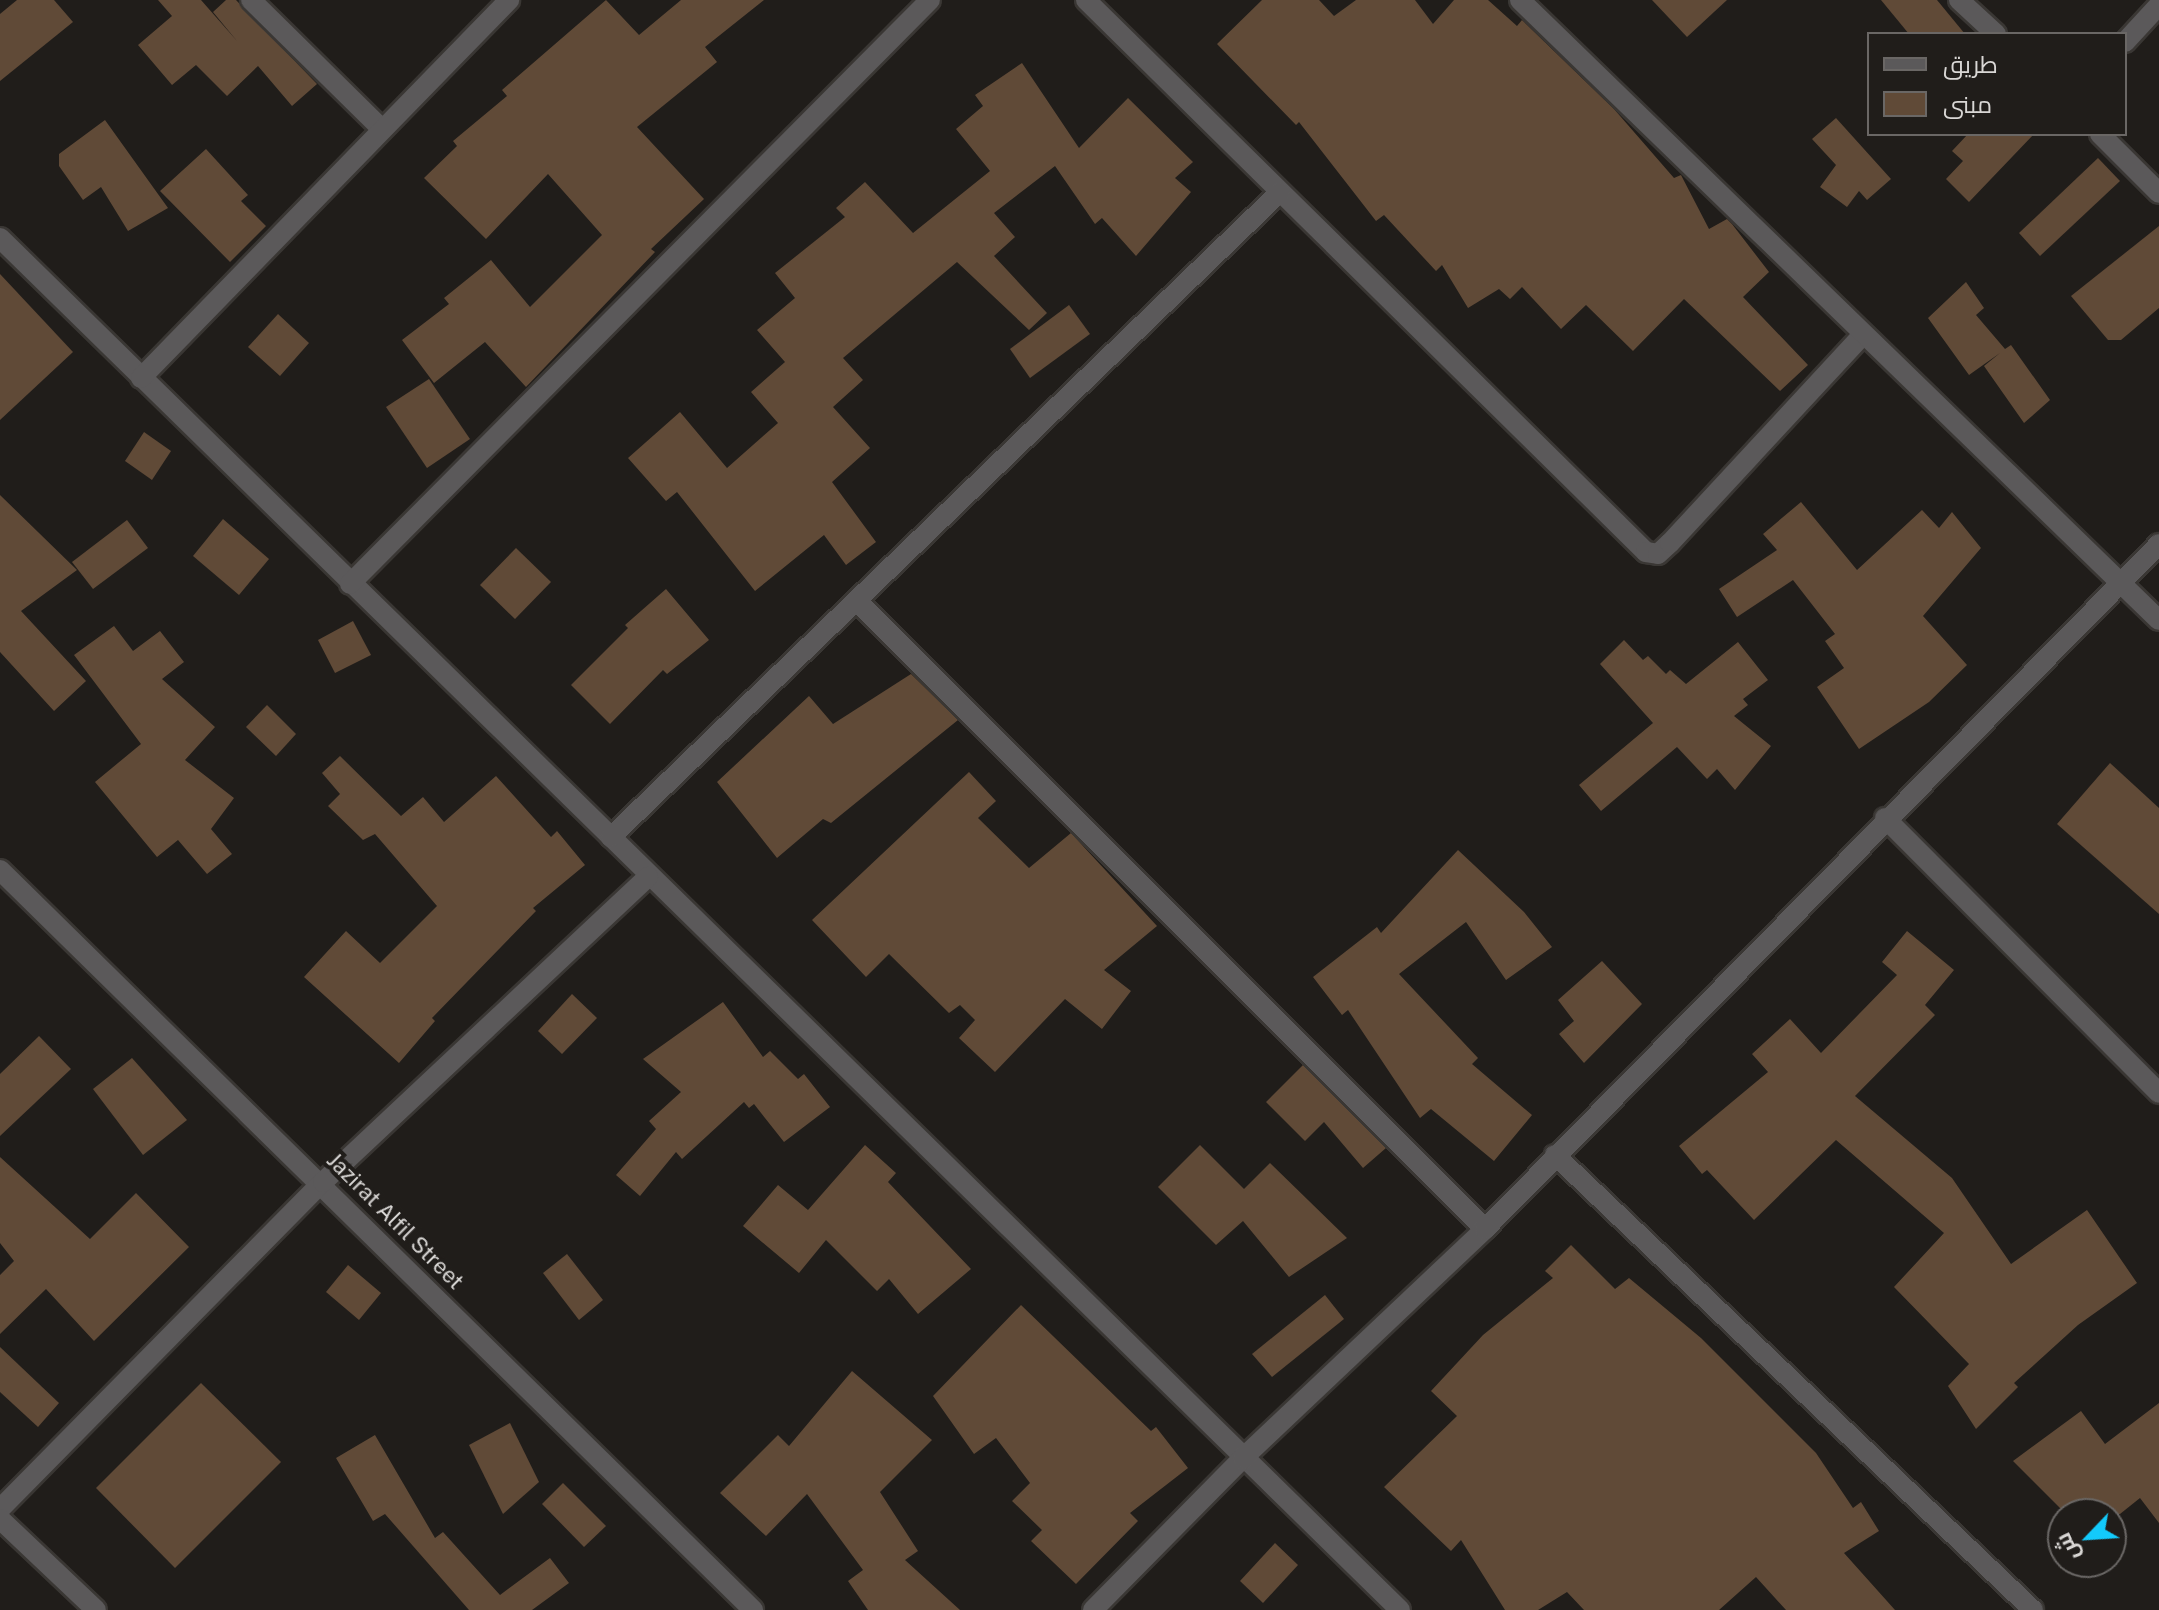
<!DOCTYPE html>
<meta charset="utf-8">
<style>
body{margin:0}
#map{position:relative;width:2159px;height:1610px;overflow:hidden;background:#201d1a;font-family:"Public Sans",Cairo,sans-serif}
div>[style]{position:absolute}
.building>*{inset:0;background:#604a37}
.roads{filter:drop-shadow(2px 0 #3a3734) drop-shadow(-2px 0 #3a3734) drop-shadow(0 2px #3a3734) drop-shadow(0 -2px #3a3734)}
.minor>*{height:20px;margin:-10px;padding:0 10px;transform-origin:10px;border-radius:10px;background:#5b595a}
span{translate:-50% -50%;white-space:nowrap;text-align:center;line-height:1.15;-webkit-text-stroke:8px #201d1a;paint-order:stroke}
.street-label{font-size:22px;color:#d9d7d5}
.legend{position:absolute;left:1867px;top:32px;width:260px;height:104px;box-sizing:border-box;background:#201d1a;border:2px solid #6a6765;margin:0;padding:10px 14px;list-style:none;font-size:24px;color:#d9d7d5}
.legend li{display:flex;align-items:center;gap:16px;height:40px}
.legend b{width:40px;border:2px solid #6a6765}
.north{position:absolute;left:2047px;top:1498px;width:80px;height:80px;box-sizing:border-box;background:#201d1a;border:2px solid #6a6765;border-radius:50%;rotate:245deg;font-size:22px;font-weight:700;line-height:32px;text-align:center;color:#d9d7d5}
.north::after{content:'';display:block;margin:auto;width:28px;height:36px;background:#13cafb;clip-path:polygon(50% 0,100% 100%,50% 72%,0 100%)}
</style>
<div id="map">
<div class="building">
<div style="clip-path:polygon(17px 0,54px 0,73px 22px,0 81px,0 14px)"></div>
<div style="clip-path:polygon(158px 0,201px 0,237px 41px,213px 12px,226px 0,236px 0,317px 84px,292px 106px,258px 66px,227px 96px,196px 65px,172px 85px,138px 45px,172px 16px)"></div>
<div style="clip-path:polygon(606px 0,639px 35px,681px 0,764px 0,705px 47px,717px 62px,637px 127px,704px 199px,651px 249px,655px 252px,526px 387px,485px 342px,434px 383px,402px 340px,449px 304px,444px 298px,491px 260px,530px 307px,602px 235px,548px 174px,486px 239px,424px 178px,457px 146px,453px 141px,507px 96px,502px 90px)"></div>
<div style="clip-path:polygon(1262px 0,1319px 0,1334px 16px,1356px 0,1415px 0,1433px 24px,1454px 0,1488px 0,1517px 26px,1522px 20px,1614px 109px,1674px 178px,1681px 175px,1709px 229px,1727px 219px,1732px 224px,1769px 272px,1743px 297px,1808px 365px,1780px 391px,1684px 299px,1633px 351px,1586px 305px,1561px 329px,1522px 287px,1510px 299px,1499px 289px,1468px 308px,1442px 265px,1436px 271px,1384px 215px,1376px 221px,1299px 122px,1296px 125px,1217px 44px)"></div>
<div style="clip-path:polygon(1652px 0,1727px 0,1687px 37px)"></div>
<div style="clip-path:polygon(1881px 0,1937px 0,1965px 34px,1909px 34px)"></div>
<div style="clip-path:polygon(1022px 63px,1079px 148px,1128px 98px,1193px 162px,1175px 178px,1191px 192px,1136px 256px,1102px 218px,1095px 224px,1055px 166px,994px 213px,1015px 237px,994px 256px,1047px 313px,1029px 330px,957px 262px,843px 358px,863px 380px,833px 407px,870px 448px,832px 482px,876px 542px,846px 565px,824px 535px,755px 591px,677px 492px,666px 501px,628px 458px,680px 412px,727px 468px,778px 423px,751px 392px,785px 362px,757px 330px,795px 298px,775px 273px,845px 217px,836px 208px,865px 182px,913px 233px,990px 171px,956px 129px,983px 106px,975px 95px)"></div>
<div style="clip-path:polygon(1836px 118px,1891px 179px,1867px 200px,1859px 191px,1847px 207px,1820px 187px,1836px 165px,1812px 139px)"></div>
<div style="clip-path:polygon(105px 120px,168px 208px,128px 231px,101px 187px,83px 200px,59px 166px,59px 154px)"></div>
<div style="clip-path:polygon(1968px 134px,2034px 134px,1969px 202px,1946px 179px,1963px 161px,1952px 151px)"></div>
<div style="clip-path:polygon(206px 149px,248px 195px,241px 201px,266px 226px,230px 262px,160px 191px)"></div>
<div style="clip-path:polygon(2098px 158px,2120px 181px,2040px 256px,2019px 233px)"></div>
<div style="clip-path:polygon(2159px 226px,2159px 308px,2121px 340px,2108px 340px,2071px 296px)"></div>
<div style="clip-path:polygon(0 274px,73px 352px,0 420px)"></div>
<div style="clip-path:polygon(1966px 282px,1984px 308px,1976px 315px,2005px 349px,2011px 345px,2050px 400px,2024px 423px,1984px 366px,2000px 353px,1969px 375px,1928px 318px)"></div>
<div style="clip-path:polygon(1069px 305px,1090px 334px,1030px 378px,1010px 349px)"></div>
<div style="clip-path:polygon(278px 314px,309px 343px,280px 376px,248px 347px)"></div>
<div style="clip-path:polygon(429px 379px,470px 439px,427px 468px,386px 407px)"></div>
<div style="clip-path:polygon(144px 432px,171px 451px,152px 480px,125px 461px)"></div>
<div style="clip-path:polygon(0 495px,77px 570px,21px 611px,86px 681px,54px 711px,0 652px)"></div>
<div style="clip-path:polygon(1801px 502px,1857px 570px,1922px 510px,1939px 528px,1952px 512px,1981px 548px,1923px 616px,1967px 665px,1929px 702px,1859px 749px,1817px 687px,1844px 668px,1825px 641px,1835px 634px,1793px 580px,1737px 617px,1719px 589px,1777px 550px,1763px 534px)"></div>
<div style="clip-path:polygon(223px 519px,269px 559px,239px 595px,193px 556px)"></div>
<div style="clip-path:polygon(127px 520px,148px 548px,93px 589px,72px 562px)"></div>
<div style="clip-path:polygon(516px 548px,551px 582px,515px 619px,480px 585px)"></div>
<div style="clip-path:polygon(666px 589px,709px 640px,667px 674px,663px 670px,610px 724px,571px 685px,628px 628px,625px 625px)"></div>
<div style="clip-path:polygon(353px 621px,371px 655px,335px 673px,318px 640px)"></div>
<div style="clip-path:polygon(114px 626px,133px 651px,160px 631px,184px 662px,162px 679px,215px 727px,185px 760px,234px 798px,211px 829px,232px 854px,207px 874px,178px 840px,157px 857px,95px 782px,141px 744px,74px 655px)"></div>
<div style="clip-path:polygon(1624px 640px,1643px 660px,1648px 656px,1666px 674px,1670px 670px,1686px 684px,1738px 642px,1768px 680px,1743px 699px,1748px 705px,1734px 716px,1771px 746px,1735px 790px,1717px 769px,1707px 779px,1677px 747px,1601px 811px,1579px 785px,1653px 723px,1600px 664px)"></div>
<div style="clip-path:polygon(911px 674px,958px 720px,831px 823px,823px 819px,777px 858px,717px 782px,809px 696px,833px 724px)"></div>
<div style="clip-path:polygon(267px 705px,296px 734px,276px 756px,246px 727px)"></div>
<div style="clip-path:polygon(340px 756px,401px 816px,423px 797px,444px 822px,496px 776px,551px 837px,557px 831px,585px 865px,533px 908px,536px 911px,432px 1018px,435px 1021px,399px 1063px,304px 977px,346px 931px,380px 963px,437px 906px,375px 834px,363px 840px,328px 806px,340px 794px,322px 773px)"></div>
<div style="clip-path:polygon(2110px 763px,2159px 808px,2159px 914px,2057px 824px)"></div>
<div style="clip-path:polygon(969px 772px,996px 801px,978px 818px,1029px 868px,1071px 833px,1157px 926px,1104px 970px,1131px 991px,1102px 1029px,1065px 999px,995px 1072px,959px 1038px,975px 1020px,960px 1005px,949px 1013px,889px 954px,866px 977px,812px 920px)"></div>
<div style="clip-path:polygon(1458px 850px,1524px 912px,1552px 947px,1506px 980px,1466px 922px,1399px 974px,1478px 1058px,1472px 1064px,1532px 1115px,1494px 1161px,1431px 1109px,1420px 1118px,1348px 1010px,1342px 1015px,1313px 977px,1377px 927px,1381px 933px)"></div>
<div style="clip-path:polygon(1907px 931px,1954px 970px,1925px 1005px,1935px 1015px,1855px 1096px,1952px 1178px,2011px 1264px,2087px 1210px,2137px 1283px,2078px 1325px,2014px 1383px,2018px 1387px,1976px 1429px,1948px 1386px,1969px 1364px,1894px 1287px,1944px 1233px,1836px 1140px,1754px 1220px,1707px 1170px,1702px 1174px,1679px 1146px,1768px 1072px,1752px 1054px,1790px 1019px,1821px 1053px,1897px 975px,1882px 962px)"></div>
<div style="clip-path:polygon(1602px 961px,1642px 1004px,1584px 1063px,1559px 1034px,1574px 1021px,1558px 1000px)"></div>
<div style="clip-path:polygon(572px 994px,597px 1018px,562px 1054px,538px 1031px)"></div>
<div style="clip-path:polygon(723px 1002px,763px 1057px,770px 1051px,798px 1079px,804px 1074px,830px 1107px,784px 1142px,754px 1104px,749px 1108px,744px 1102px,682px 1159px,676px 1152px,640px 1196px,616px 1175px,656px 1129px,649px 1121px,681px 1092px,643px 1059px)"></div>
<div style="clip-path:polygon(39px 1036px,71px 1069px,0 1136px,0 1074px)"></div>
<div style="clip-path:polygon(132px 1058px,187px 1120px,143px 1155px,93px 1089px)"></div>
<div style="clip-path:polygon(1303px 1065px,1386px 1148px,1363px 1168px,1324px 1122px,1305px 1141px,1266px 1102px)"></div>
<div style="clip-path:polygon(865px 1145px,896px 1173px,888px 1182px,971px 1269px,918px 1314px,889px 1279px,877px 1291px,826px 1240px,799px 1273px,743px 1226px,778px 1185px,808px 1210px)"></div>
<div style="clip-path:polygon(1200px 1145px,1244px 1189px,1270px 1163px,1347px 1238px,1289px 1277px,1243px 1221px,1216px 1245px,1158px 1187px)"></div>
<div style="clip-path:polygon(0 1157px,90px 1239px,136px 1193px,189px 1247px,94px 1341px,46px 1289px,0 1334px,0 1275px,14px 1261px,0 1243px)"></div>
<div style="clip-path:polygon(1571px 1245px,1615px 1289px,1629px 1278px,1701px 1338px,1816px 1453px,1853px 1508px,1861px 1502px,1879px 1531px,1844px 1553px,1895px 1610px,1786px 1610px,1756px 1577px,1719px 1610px,1584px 1610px,1567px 1592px,1538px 1610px,1505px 1610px,1461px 1540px,1451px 1551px,1384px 1487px,1457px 1416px,1431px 1391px,1483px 1335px,1553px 1278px,1545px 1271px)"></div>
<div style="clip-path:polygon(567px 1254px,603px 1300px,579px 1320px,543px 1273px)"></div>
<div style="clip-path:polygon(348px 1265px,381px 1293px,359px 1320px,326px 1292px)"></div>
<div style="clip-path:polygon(1325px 1295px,1344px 1319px,1272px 1377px,1252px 1354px)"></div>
<div style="clip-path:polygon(1021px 1305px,1151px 1431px,1156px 1427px,1188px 1468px,1130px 1513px,1138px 1521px,1076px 1584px,1031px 1541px,1042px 1530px,1012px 1501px,1030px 1483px,996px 1438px,974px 1454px,933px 1396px)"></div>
<div style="clip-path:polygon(0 1347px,59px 1403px,38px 1427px,0 1392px)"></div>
<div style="clip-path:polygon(852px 1371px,932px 1440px,880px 1492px,918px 1551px,905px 1560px,960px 1610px,868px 1610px,848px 1581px,863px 1570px,807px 1494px,766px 1536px,720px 1493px,778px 1435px,789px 1446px)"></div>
<div style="clip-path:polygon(201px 1383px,281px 1462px,175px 1568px,96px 1488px)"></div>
<div style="clip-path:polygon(2159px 1403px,2159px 1523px,2140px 1498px,2120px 1514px,2066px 1514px,2013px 1461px,2081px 1411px,2105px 1444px)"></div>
<div style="clip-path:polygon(510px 1423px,539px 1482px,503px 1514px,469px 1445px)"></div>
<div style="clip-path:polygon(375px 1435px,435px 1538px,443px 1532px,500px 1595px,550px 1558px,569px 1583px,532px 1610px,469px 1610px,385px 1514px,373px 1521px,336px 1458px)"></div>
<div style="clip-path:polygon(563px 1483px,606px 1526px,584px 1547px,542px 1504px)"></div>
<div style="clip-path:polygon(1275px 1543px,1298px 1565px,1263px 1603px,1240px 1581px)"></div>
</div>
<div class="roads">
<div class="minor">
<div style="left:251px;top:0;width:181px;rotate:44.6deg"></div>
<div style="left:1086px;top:0;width:786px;rotate:44.59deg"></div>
<div style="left:1646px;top:552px;width:12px;rotate:9deg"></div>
<div style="left:1658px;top:554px;width:16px;rotate:-43deg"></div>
<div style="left:1670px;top:543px;width:282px;rotate:-47.2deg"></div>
<div style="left:1520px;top:0;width:890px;rotate:44.14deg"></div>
<div style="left:1959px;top:0;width:50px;rotate:42.6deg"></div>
<div style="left:2125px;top:42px;width:50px;rotate:-47.4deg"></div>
<div style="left:2100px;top:134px;width:83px;rotate:45deg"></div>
<div style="left:0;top:238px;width:1960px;rotate:44.42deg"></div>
<div style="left:141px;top:378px;width:528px;rotate:-45.77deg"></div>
<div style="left:350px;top:584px;width:823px;rotate:-45.2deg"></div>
<div style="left:859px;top:603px;width:885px;rotate:45deg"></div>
<div style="left:1885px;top:818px;width:388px;rotate:45.1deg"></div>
<div style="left:611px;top:837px;width:929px;rotate:-43.95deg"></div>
<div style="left:0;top:870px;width:1056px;rotate:44.5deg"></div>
<div style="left:1555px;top:1155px;width:660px;rotate:43.59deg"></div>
<div style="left:0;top:1509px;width:460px;rotate:-45.4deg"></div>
<div style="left:323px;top:1182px;width:446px;rotate:-43.2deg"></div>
<div style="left:0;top:1519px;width:132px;rotate:43.5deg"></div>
<div style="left:1093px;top:1610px;width:214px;rotate:-45.4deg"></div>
<div style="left:1243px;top:1458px;width:333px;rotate:-43.4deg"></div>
<div style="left:1485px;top:1229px;width:961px;rotate:-45.46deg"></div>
</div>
</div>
<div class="street-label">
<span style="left:395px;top:1221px;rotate:45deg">Jazirat Alfil Street</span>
</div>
<ul class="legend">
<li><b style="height:10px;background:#5b595a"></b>طريق</li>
<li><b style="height:22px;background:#604a37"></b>مبنى</li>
</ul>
<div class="north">ش</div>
</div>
